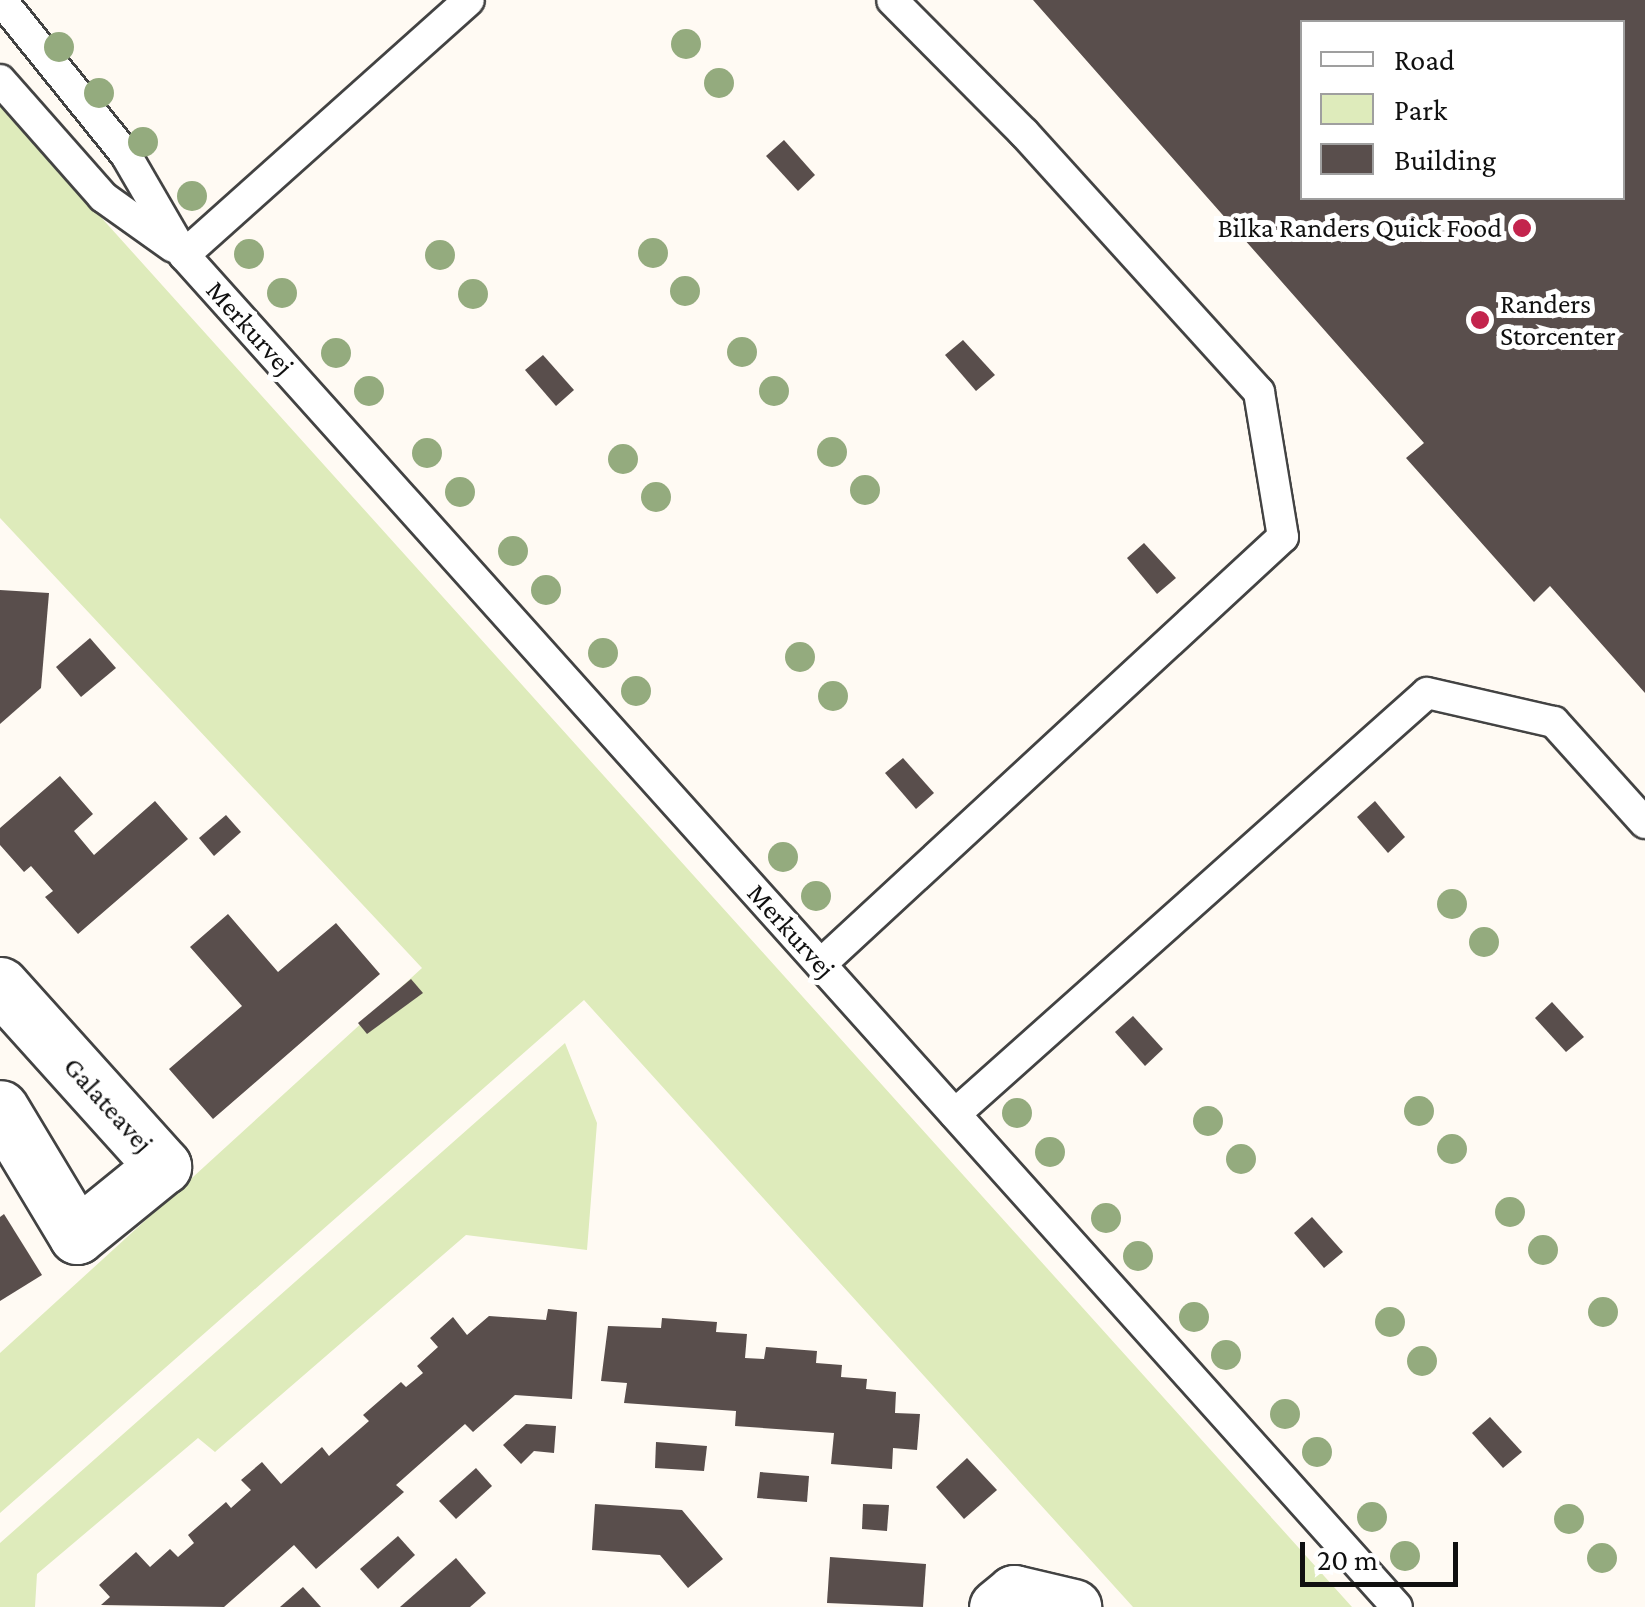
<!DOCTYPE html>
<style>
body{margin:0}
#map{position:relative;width:1645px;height:1607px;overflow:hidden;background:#fffaf3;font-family:"Crimson Pro",serif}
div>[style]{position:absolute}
.green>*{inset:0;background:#deebbb}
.building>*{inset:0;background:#594e4c}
.roads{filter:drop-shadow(2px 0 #434343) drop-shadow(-2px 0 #434343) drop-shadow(0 2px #434343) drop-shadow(0 -2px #434343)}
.lane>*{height:30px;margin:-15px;padding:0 15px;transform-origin:15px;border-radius:15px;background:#fff}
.street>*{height:55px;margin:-27.5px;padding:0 27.5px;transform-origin:27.5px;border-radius:27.5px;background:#fff}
.trees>*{width:30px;height:30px;margin:-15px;border-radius:50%;background:#94ab7e}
.dots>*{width:28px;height:28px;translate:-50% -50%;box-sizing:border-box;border:5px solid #fff;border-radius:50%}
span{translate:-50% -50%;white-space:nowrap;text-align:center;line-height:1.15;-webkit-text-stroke:10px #fff;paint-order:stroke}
.poi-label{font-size:28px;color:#101010}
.right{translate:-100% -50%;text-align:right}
.left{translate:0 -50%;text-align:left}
.street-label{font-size:28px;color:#101010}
.legend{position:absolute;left:1300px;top:20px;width:325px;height:180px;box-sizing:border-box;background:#fff;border:2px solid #9f9f9f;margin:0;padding:12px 18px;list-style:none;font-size:30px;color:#101010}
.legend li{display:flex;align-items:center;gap:20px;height:50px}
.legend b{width:50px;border:2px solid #9f9f9f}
.scale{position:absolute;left:1300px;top:1542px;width:158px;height:45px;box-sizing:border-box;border:5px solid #101010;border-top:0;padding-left:12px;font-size:30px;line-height:35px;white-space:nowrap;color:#101010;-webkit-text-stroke:8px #fff;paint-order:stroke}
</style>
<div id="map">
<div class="green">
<div style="clip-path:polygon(0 105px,1352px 1607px,1133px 1607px,584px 1000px,0 1513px,0 1353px,422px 968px,0 518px)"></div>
<div style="clip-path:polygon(565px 1043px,597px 1123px,587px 1250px,466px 1235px,215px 1452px,198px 1438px,37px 1574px,35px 1607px,0 1607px,0 1543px)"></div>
</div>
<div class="building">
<div style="clip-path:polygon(evenodd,1033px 0,1645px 0,1645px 693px,1550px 586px,1534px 602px,1406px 458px,1424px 443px,1033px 0,1302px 22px,1622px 22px,1622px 198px,1302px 198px,1302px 22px)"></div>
<div style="clip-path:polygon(784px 140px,815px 175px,798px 191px,766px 156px)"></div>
<div style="clip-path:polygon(963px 340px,995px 375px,976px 391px,945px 355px)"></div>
<div style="clip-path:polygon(543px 355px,574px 390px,556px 406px,525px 370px)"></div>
<div style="clip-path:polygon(1144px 543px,1176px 578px,1157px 594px,1127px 558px)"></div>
<div style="clip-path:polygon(0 590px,49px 593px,41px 688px,0 724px)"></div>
<div style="clip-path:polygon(90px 638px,116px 668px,81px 697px,56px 667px)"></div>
<div style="clip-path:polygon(903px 758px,934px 793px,916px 809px,885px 773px)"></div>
<div style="clip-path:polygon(60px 776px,93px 814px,74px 831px,94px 855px,155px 801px,188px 839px,78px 934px,45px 897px,53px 891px,31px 866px,24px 872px,0 845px,0 828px)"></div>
<div style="clip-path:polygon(1375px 801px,1405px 837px,1388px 853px,1357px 817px)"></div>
<div style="clip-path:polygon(226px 815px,241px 832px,214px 856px,199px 838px)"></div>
<div style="clip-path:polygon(228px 914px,278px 972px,336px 923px,380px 974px,213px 1119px,169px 1069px,242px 1006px,190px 947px)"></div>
<div style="clip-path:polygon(411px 979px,423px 993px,367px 1034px,358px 1023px)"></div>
<div style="clip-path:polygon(1552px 1002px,1584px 1037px,1566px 1052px,1535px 1018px)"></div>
<div style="clip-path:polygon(1133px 1016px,1163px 1049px,1145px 1066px,1115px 1032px)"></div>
<div style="clip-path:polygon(4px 1214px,42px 1275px,0 1301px,0 1217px)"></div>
<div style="clip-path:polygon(1312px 1217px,1343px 1252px,1324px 1268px,1294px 1233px)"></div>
<div style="clip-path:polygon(548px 1309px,577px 1312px,572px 1399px,515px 1395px,473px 1432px,465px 1424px,396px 1485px,404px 1492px,316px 1569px,294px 1545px,224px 1607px,101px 1605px,110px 1597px,99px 1585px,136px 1552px,150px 1567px,170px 1549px,178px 1557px,194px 1543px,188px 1535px,226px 1502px,231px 1508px,251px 1490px,241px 1480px,262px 1462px,281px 1484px,322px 1447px,329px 1456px,369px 1421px,363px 1415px,401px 1382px,406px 1387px,423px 1373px,417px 1366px,438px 1347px,430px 1338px,453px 1317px,467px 1335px,489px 1316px,546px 1320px)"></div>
<div style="clip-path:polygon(662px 1318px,717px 1322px,716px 1332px,747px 1334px,745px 1358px,764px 1359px,766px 1347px,817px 1351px,816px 1363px,842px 1365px,841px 1377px,867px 1379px,866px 1389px,896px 1392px,895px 1413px,920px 1414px,917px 1450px,893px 1448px,892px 1469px,831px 1464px,834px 1433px,735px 1426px,736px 1411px,624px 1403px,627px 1383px,601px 1381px,608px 1326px,661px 1328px)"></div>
<div style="clip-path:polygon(1490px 1417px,1522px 1452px,1503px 1468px,1472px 1433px)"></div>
<div style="clip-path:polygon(526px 1424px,556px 1426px,554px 1453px,534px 1451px,521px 1464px,503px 1445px)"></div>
<div style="clip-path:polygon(656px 1442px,707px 1446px,704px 1471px,655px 1468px)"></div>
<div style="clip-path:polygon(967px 1458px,997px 1490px,964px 1519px,936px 1487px)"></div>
<div style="clip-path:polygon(476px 1468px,492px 1486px,456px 1519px,439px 1501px)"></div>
<div style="clip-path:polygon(760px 1472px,809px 1476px,807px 1502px,757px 1498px)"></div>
<div style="clip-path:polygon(595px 1504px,682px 1510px,723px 1559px,688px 1588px,660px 1555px,592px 1550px)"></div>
<div style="clip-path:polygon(863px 1504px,889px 1505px,887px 1531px,862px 1529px)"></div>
<div style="clip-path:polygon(398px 1536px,415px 1555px,378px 1589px,360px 1569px)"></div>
<div style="clip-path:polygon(830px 1557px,926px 1564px,923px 1607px,827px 1603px)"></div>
<div style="clip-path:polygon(456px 1558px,486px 1593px,470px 1607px,400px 1607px)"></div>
<div style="clip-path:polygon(303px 1587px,321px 1607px,280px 1607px)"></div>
</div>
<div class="roads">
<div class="lane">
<div style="left:1px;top:0;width:199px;rotate:51.1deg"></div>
<div style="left:126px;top:155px;width:116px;rotate:59.9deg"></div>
<div style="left:184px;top:255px;width:1816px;rotate:48.1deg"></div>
<div style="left:0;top:80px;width:156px;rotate:48.6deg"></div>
<div style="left:103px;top:197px;width:86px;rotate:35.5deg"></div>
<div style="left:184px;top:255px;width:382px;rotate:-41.8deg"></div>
<div style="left:821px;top:964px;width:629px;rotate:-42.75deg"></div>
<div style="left:1283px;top:537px;width:147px;rotate:-99.4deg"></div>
<div style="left:1259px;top:392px;width:350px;rotate:-132.2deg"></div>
<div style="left:1024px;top:133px;width:187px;rotate:-134.8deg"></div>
<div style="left:955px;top:1114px;width:632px;rotate:-41.73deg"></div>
<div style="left:1427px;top:693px;width:130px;rotate:12.9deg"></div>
<div style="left:1554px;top:722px;width:136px;rotate:48deg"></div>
</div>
<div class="street">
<div style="left:0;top:985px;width:244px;rotate:48deg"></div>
<div style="left:163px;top:1166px;width:111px;rotate:140.9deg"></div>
<div style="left:77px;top:1236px;width:149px;rotate:-121deg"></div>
<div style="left:997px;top:1607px;width:22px;rotate:-39deg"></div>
<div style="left:1014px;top:1593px;width:61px;rotate:13.3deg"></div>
</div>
</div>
<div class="trees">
<div style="left:686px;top:44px"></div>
<div style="left:59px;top:47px"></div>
<div style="left:719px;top:83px"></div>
<div style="left:99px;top:93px"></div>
<div style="left:143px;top:142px"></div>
<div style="left:192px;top:196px"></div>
<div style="left:653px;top:253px"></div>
<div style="left:249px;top:254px"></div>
<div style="left:440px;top:255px"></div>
<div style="left:685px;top:291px"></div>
<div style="left:282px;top:293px"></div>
<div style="left:473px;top:294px"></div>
<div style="left:742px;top:352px"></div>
<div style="left:336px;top:353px"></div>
<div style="left:369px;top:391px"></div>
<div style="left:774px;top:391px"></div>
<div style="left:832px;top:452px"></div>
<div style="left:427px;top:453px"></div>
<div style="left:623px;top:459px"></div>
<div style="left:865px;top:490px"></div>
<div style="left:460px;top:492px"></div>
<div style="left:656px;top:497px"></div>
<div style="left:513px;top:551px"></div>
<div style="left:546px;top:590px"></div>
<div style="left:603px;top:653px"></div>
<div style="left:800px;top:657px"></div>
<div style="left:636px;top:691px"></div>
<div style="left:833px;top:696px"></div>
<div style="left:783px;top:857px"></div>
<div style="left:816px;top:896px"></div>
<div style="left:1452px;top:904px"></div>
<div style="left:1484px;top:942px"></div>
<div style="left:1419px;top:1111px"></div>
<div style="left:1017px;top:1113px"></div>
<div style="left:1208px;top:1121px"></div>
<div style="left:1452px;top:1149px"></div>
<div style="left:1050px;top:1152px"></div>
<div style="left:1241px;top:1159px"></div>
<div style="left:1510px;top:1212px"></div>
<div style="left:1106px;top:1218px"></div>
<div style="left:1543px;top:1250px"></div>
<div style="left:1138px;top:1256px"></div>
<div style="left:1603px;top:1312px"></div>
<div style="left:1194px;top:1317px"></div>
<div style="left:1390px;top:1322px"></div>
<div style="left:1226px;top:1355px"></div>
<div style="left:1422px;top:1361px"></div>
<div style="left:1285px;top:1414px"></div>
<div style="left:1317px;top:1452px"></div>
<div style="left:1372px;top:1517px"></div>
<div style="left:1569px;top:1519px"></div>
<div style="left:1405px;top:1556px"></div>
<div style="left:1602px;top:1558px"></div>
</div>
<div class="dots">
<div style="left:1522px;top:228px;background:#c3244d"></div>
<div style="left:1480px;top:320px;background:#c3244d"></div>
</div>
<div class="poi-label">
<span class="right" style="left:1502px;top:228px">Bilka Randers Quick Food</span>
<span class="left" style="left:1500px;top:320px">Randers<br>Storcenter</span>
</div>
<div class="street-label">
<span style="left:250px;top:328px;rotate:48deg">Merkurvej</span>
<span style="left:791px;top:931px;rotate:48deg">Merkurvej</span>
<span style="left:108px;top:1105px;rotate:48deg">Galateavej</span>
</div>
<ul class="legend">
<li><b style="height:12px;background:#fff"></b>Road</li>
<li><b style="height:28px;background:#deebbb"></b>Park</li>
<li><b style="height:28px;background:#594e4c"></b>Building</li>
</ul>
<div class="scale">20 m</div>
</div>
